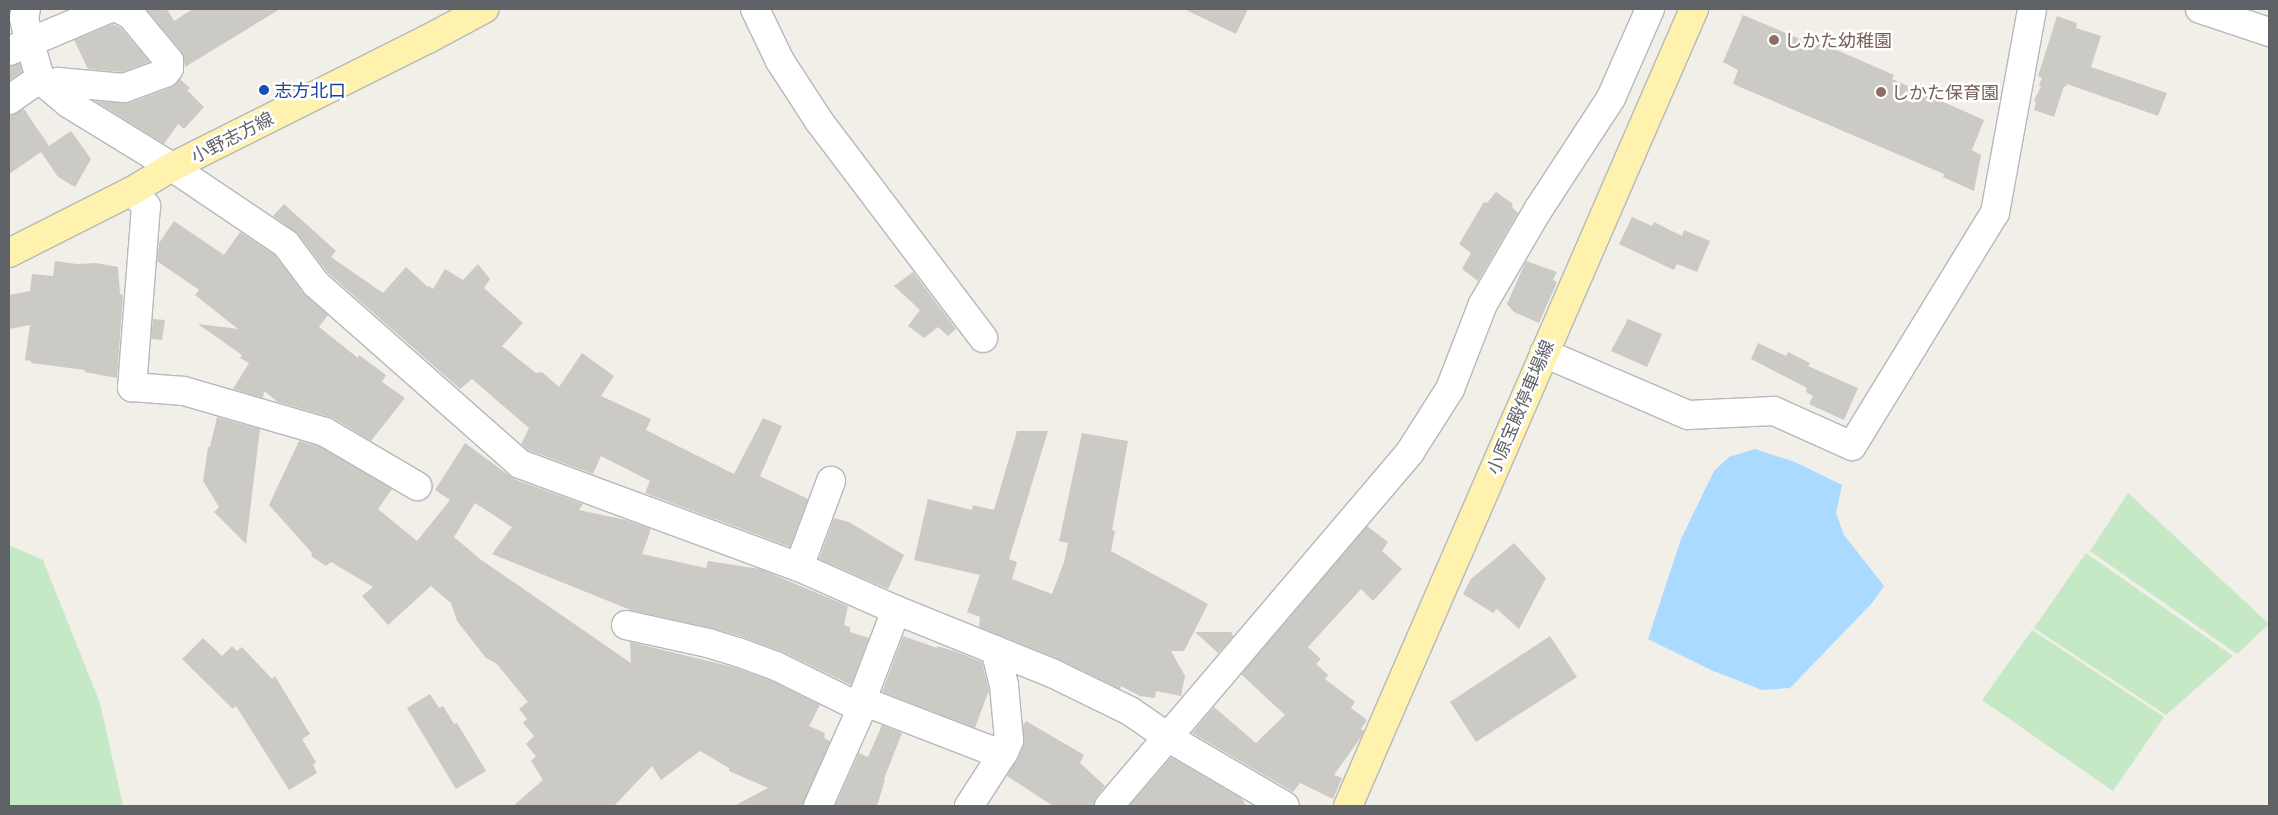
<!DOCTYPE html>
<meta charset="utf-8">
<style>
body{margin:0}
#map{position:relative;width:2278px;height:815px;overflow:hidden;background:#f1efe8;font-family:Lato,"Noto Sans JP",sans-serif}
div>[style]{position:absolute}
.green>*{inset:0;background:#c5e8c5}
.water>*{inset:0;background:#aadaff}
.building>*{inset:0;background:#cccac5}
.roads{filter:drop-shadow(1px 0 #b5b8bc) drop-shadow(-1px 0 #b5b8bc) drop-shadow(0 1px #b5b8bc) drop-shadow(0 -1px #b5b8bc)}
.minor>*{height:28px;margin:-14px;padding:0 14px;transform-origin:14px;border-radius:14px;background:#fff}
.major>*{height:28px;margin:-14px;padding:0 14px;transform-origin:14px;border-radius:14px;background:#fff2af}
.dots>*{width:14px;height:14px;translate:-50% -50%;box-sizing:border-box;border:2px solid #fff;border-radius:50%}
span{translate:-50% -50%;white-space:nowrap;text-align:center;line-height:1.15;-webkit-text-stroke:5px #fff;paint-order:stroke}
.education-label{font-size:18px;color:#785e54}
.left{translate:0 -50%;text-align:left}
.transit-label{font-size:18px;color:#164399}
.street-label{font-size:18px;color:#5f6368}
.frame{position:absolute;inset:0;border:10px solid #5f6368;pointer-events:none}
</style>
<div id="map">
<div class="green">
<div style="clip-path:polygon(2128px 493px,2269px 624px,2237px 654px,2090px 551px)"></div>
<div style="clip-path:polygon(9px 545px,43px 560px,100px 703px,123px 806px,9px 806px)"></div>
<div style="clip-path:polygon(2086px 553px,2233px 656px,2166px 715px,2034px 628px)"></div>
<div style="clip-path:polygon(2032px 630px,2164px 717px,2113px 791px,1982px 700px)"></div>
</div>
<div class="water">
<div style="clip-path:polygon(1755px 449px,1795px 462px,1842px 485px,1836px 513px,1844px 535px,1884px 586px,1872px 603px,1790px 688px,1762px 690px,1711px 670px,1648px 639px,1681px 539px,1714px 471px,1729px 457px)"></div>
</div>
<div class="building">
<div style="clip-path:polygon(146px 9px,167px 9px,174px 21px,193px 9px,280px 9px,185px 67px,181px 51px)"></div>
<div style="clip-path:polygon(1184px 9px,1248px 9px,1236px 34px)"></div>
<div style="clip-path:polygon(1743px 15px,1807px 42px,1809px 38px,1894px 75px,1892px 79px,1984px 120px,1972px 150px,1981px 155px,1974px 191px,1943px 177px,1944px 174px,1733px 84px,1738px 70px,1723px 62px)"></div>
<div style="clip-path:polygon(2057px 16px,2077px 23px,2076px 28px,2101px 36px,2091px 67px,2167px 93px,2158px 116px,2067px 84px,2066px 87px,2064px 86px,2054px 117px,2034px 110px,2036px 102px,2034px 101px,2041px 86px,2039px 85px,2042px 78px,2038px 76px)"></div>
<div style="clip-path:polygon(113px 24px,121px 28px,150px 62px,122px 72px,88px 69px,74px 40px)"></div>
<div style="clip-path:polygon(20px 63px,22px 72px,9px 81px,9px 66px)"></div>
<div style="clip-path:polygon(180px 79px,190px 88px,187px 90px,204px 107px,184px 129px,178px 124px,164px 144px,95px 101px,129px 103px,170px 88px)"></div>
<div style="clip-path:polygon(24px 109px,49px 146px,71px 131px,91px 159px,75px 187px,58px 177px,41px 152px,9px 174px,9px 115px)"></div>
<div style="clip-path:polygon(1496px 192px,1513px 204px,1512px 207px,1518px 213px,1478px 281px,1462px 269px,1471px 253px,1459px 244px,1484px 202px,1487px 203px)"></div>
<div style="clip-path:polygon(284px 204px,336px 251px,331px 257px,383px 293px,406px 267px,428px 287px,429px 286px,433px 289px,445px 269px,463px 280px,478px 264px,490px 279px,484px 288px,523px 323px,502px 346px,536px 373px,542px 372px,559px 387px,582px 353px,614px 376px,601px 396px,651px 419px,646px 430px,734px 474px,763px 418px,782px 426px,760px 476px,808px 499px,790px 547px,645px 493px,650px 481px,601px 456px,593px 474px,528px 450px,521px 444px,529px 428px,472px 379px,460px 389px,328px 273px,298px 234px,273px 216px)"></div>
<div style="clip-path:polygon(1632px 217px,1652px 226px,1654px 222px,1682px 236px,1684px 230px,1710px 241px,1697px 272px,1677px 264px,1674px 270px,1619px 244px)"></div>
<div style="clip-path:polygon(174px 221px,224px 255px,240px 232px,275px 255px,304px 294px,328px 315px,319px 327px,358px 358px,359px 355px,386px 375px,382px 382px,405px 398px,371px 441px,333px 418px,278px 402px,264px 391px,263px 398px,233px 389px,249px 363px,240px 358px,242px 355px,198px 324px,238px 329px,195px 295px,199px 290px,157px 261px,159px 243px)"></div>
<div style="clip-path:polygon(55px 261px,77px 264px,96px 263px,118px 267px,120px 294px,123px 295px,117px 378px,85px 372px,85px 370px,31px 363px,31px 361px,25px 360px,30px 325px,9px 329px,9px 295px,30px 291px,32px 274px,53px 276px)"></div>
<div style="clip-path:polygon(1526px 261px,1557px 272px,1553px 280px,1557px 282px,1539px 323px,1514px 312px,1507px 304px)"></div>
<div style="clip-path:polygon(913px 272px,956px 329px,948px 336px,938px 327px,924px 338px,908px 326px,920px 310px,894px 286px)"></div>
<div style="clip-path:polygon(153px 319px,165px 320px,162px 340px,151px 339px)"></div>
<div style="clip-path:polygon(1628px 319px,1662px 334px,1647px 367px,1611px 351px)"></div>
<div style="clip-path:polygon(1758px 343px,1786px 356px,1788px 352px,1810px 363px,1808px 366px,1858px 388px,1844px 420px,1809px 404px,1813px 396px,1806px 392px,1807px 388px,1751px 359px)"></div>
<div style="clip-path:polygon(217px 417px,260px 429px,246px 544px,214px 512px,219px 507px,203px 481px,208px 447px,210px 447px)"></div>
<div style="clip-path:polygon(1017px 431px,1048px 431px,1009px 559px,1017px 562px,1012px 579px,1052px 594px,1064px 562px,1068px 543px,1059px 541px,1082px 433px,1128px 441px,1112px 530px,1115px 531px,1111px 551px,1208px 604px,1184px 651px,1171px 651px,1185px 676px,1181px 696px,1156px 691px,1155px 698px,1140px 696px,1121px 686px,1120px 689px,1058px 659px,979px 627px,980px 617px,967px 612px,980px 575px,914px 560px,928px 499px,972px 510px,973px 505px,994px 510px)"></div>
<div style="clip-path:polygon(299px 441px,319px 446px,392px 489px,378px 509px,417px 541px,450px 500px,435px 490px,465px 443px,514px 479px,583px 504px,579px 510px,626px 520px,651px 529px,642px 554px,706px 568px,708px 561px,760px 569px,848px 606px,844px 625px,850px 627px,850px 632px,869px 638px,851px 685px,783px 652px,743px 637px,711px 628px,633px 611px,492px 554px,512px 527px,475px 503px,454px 537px,480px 559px,631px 663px,630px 642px,733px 667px,770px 680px,820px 705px,809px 726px,825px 733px,824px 738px,830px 741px,803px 806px,734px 806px,768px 788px,729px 771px,729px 768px,700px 751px,661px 780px,652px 766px,614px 806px,513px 806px,543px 780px,531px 761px,536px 756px,526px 744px,534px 736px,523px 723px,527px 719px,519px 709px,528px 702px,496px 663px,486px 658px,457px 621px,451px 603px,431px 586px,388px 625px,362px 596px,373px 587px,331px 562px,326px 566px,311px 556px,312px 553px,269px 505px)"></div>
<div style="clip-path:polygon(834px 518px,849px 522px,904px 555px,888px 589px,819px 559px)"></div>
<div style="clip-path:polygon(1367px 526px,1388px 542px,1382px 551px,1402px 569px,1373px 601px,1361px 589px,1308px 647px,1321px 659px,1316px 664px,1328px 675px,1325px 679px,1355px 702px,1351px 708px,1367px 720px,1361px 729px,1364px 731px,1361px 737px,1334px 775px,1342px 778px,1333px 799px,1300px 783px,1293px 792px,1192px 733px,1214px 707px,1256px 743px,1285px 715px,1241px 674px)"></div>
<div style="clip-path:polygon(1514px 543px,1546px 578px,1519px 629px,1497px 609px,1493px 613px,1463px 594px,1471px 579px)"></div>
<div style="clip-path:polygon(1195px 632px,1232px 632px,1233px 637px,1218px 653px)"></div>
<div style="clip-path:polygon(903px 636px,937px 648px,937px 646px,957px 652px,982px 662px,989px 690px,975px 728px,882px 692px)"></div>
<div style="clip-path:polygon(1550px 636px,1577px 677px,1476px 742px,1450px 702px)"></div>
<div style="clip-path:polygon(203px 638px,222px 656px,232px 646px,237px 651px,242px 647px,272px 679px,275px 676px,310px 734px,302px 739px,316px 762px,313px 765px,317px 773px,289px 790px,236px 706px,233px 709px,182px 659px)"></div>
<div style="clip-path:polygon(430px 694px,439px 708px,443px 706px,454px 724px,457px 723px,486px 771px,456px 789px,407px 708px)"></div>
<div style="clip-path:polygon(1026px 721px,1084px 755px,1080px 763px,1105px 786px,1097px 796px,1094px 806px,1053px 806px,1007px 776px,1023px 746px,1023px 726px)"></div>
<div style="clip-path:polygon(882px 725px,902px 733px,884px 779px,885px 780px,877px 806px,835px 806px,859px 753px,868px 757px)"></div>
<div style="clip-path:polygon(1171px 757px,1241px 798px,1247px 806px,1129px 806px)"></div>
</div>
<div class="roads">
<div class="minor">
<div style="left:26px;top:9px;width:9px;rotate:103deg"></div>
<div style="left:24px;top:18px;width:26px;rotate:77deg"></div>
<div style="left:30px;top:43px;width:36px;rotate:74deg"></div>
<div style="left:40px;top:78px;width:11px;rotate:45deg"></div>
<div style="left:48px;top:86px;width:26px;rotate:40deg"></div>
<div style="left:68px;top:103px;width:122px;rotate:31.6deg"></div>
<div style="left:172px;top:167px;width:138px;rotate:34deg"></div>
<div style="left:286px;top:244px;width:50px;rotate:53.1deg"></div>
<div style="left:316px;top:284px;width:272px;rotate:41.4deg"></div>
<div style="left:520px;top:464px;width:297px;rotate:20.3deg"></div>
<div style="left:799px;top:567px;width:106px;rotate:23.9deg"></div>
<div style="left:896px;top:610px;width:168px;rotate:22deg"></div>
<div style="left:1052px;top:673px;width:87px;rotate:26deg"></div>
<div style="left:1130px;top:711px;width:47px;rotate:34.7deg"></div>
<div style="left:1169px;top:738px;width:134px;rotate:30.4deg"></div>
<div style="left:755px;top:9px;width:58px;rotate:64.3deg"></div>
<div style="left:780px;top:61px;width:72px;rotate:57deg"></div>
<div style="left:819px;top:121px;width:272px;rotate:52.9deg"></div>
<div style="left:2200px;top:9px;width:73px;rotate:18.4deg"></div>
<div style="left:9px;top:51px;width:108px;rotate:-23deg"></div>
<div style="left:48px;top:86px;width:11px;rotate:-22deg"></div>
<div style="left:58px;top:82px;width:66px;rotate:5.2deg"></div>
<div style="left:124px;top:88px;width:44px;rotate:-20.1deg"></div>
<div style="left:165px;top:73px;width:6px;rotate:-51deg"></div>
<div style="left:169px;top:68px;width:7px;rotate:-90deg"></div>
<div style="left:169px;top:61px;width:60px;rotate:-129.6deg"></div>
<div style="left:131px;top:15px;width:13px;rotate:-153deg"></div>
<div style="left:9px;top:100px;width:38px;rotate:-35deg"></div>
<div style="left:132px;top:191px;width:21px;rotate:47deg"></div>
<div style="left:146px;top:206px;width:182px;rotate:94.4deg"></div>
<div style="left:132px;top:387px;width:52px;rotate:4.4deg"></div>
<div style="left:184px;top:391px;width:147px;rotate:16.2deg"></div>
<div style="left:325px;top:432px;width:107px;rotate:30.4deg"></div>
<div style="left:1544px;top:353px;width:157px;rotate:23.3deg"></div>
<div style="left:1688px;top:415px;width:86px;rotate:-2.7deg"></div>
<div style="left:1774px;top:411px;width:85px;rotate:24.2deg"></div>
<div style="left:1852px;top:446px;width:273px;rotate:-58.5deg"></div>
<div style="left:1995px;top:213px;width:207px;rotate:-79.7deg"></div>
<div style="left:799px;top:567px;width:92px;rotate:-69.6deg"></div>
<div style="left:626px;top:625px;width:84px;rotate:12.4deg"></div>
<div style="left:708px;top:643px;width:31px;rotate:17deg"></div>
<div style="left:738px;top:652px;width:40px;rotate:20.2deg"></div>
<div style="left:776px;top:666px;width:88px;rotate:26.3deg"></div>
<div style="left:855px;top:705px;width:18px"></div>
<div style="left:873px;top:705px;width:122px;rotate:21.1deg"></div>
<div style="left:987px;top:749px;width:17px;rotate:10deg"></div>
<div style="left:818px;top:806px;width:105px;rotate:-65.9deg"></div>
<div style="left:861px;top:710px;width:16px;rotate:-79deg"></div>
<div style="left:864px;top:694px;width:90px;rotate:-69.1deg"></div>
<div style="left:969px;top:806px;width:64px;rotate:-57.1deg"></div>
<div style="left:1004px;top:752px;width:13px;rotate:-67deg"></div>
<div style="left:1009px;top:740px;width:55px;rotate:-95.2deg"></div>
<div style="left:1004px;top:685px;width:36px;rotate:-104deg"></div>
<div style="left:1109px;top:806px;width:465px;rotate:-49.6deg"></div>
<div style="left:1410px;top:452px;width:75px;rotate:-57.6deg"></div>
<div style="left:1450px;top:389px;width:91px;rotate:-68.8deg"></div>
<div style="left:1483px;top:304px;width:109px;rotate:-59.7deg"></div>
<div style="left:1538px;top:210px;width:134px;rotate:-56.9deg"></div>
<div style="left:1611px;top:98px;width:97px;rotate:-66.3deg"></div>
</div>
<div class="major">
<div style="left:9px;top:253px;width:138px;rotate:-26.8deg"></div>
<div style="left:132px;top:191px;width:47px;rotate:-31deg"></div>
<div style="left:172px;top:167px;width:286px;rotate:-26.6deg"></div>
<div style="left:428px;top:39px;width:64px;rotate:-28.2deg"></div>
<div style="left:1348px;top:806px;width:869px;rotate:-66.53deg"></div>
</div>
</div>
<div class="dots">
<div style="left:1774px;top:40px;background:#8d6e63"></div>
<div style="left:264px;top:90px;background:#1a4fb4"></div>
<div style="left:1881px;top:92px;background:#8d6e63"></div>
</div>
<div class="education-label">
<span class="left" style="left:1784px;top:40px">しかた幼稚園</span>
<span class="left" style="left:1891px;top:92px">しかた保育園</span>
</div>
<div class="transit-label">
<span class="left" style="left:274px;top:90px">志方北口</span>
</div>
<div class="street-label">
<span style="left:232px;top:137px;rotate:-27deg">小野志方線</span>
<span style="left:1520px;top:407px;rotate:-67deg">小原宝殿停車場線</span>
</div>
<div class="frame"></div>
</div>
